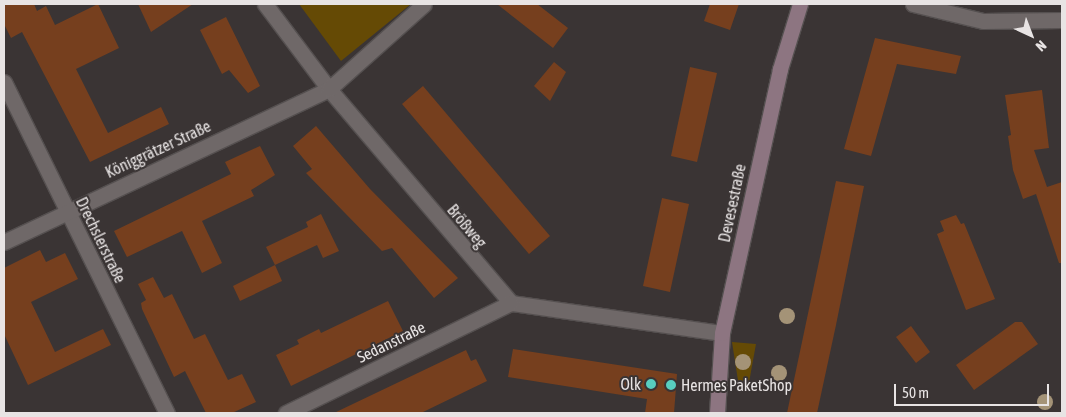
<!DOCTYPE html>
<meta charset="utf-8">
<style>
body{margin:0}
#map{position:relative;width:1066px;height:417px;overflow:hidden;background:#3a3434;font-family:"Asap Condensed",sans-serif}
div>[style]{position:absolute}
.green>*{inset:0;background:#654a05}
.building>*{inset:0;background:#763f1e}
.roads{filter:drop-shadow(1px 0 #555050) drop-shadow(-1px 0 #555050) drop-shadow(0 1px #555050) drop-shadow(0 -1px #555050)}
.street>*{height:15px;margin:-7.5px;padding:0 7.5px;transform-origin:7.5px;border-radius:7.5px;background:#6f6868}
.secondary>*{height:15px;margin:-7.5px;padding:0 7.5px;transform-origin:7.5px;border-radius:7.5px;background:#8d7581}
.trees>*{width:16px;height:16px;margin:-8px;border-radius:50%;background:#a49377}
.dots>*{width:14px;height:14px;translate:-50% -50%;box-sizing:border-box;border:2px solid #3a3434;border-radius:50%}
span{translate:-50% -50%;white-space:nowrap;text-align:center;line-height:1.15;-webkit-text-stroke:4px #3a3434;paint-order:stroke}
.street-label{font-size:16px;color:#e8e4e4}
.poi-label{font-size:16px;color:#e8e4e4}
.right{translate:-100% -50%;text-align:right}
.left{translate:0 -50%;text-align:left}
.frame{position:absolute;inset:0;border:5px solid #e8e4e4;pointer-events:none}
.north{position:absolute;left:1006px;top:10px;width:50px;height:50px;-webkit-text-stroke:4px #3a3434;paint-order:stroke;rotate:137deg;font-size:14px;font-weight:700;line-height:20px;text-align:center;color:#e8e4e4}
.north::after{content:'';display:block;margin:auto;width:18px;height:22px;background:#e8e4e4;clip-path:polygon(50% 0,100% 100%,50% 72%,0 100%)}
.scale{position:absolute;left:894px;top:384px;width:155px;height:22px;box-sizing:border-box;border:2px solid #e8e4e4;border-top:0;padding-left:6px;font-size:15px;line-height:18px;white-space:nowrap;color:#e8e4e4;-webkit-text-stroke:4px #3a3434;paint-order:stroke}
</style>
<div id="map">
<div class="green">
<div style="clip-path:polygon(299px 4px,411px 4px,341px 61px)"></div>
<div style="clip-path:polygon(732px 342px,756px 344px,748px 388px,739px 387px)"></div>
</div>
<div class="building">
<div style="clip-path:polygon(4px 4px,34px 4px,37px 11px,46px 6px,55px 25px,98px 4px,119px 48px,76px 69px,108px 133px,161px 107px,169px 124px,90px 162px,22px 32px,11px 38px,4px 24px)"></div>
<div style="clip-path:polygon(138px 4px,193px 4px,151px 32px)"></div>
<div style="clip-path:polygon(497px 4px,537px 4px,568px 28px,553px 48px)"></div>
<div style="clip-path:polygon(710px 4px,739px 4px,730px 30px,704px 21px)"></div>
<div style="clip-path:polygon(226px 17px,260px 86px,248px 93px,229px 70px,222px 74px,200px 30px)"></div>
<div style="clip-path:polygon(875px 38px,961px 56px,956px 74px,897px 64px,871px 156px,844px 149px)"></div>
<div style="clip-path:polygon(554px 62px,566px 72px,550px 101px,534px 86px)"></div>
<div style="clip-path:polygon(690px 67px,717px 73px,697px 162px,671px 156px)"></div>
<div style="clip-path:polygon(423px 86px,550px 236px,529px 254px,402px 104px)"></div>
<div style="clip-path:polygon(1042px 90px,1049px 148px,1034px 150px,1047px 187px,1062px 182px,1062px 263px,1059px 263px,1036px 194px,1023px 199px,1013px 170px,1008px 136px,1011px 135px,1005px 95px)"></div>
<div style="clip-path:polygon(316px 126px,370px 189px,458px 278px,434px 298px,392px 248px,382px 251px,306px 173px,312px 169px,293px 146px)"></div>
<div style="clip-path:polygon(260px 146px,275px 175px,251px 190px,254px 196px,202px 221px,222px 263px,202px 273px,182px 231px,127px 257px,114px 231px,231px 174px,225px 162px)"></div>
<div style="clip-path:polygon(836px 181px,864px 186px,836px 325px,817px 413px,787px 413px)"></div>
<div style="clip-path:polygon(662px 198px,689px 204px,670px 292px,643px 286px)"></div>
<div style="clip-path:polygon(321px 214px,339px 251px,323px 258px,317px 245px,275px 265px,282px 281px,240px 301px,233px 286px,275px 265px,266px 247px,308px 227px,306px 222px)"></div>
<div style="clip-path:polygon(956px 215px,961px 224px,964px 223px,995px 299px,966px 310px,937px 234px,944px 231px,940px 221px)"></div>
<div style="clip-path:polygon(40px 250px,46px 262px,65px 253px,78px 279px,31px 302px,55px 352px,103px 329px,111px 345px,28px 385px,4px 334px,4px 268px)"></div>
<div style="clip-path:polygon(153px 277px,164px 298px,172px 294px,194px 339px,205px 334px,228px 380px,242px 374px,256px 402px,232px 413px,206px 413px,185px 371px,174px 377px,142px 309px,141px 303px,146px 300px,138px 284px)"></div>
<div style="clip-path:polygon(388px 301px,403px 331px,291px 386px,276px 355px,299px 344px,297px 340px,319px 329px,321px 333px)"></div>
<div style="clip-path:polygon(1015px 322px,1022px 322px,1038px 344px,974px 390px,956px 365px)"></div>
<div style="clip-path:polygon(911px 326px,930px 352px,916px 363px,896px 337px)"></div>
<div style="clip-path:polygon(513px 349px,677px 374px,674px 413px,645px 413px,647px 399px,508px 377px)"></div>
<div style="clip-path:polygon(466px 350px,471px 361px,476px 359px,487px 381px,421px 413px,334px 413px)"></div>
</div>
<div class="roads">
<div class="street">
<div style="left:265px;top:4px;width:106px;rotate:53deg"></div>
<div style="left:329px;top:89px;width:281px;rotate:49.6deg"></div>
<div style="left:511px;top:303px;width:213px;rotate:8.1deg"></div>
<div style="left:913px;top:4px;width:72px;rotate:13.7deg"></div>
<div style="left:983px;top:21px;width:79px;rotate:-0.7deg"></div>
<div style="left:4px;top:82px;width:369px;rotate:63.8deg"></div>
<div style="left:4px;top:242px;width:359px;rotate:-25.2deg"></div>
<div style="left:329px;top:89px;width:127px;rotate:-41.8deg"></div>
<div style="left:286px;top:413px;width:250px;rotate:-26.1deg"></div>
</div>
<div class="secondary">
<div style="left:717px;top:413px;width:80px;rotate:-86.4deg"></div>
<div style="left:722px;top:333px;width:270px;rotate:-77.6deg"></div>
<div style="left:780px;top:69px;width:68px;rotate:-72.9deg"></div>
</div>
</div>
<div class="trees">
<div style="left:787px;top:316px"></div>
<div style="left:743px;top:362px"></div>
<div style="left:779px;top:373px"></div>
<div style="left:1045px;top:402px"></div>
</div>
<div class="dots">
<div style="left:651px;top:384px;background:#58cec0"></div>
<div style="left:671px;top:385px;background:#58cec0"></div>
</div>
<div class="street-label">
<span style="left:158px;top:149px;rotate:-25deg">Königgrätzer Straße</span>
<span style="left:732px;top:203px;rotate:-78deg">Devesestraße</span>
<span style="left:467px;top:226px;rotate:50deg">Brößweg</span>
<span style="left:101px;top:240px;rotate:64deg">Drechslerstraße</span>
<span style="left:391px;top:342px;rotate:-26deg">Sedanstraße</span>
</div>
<div class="poi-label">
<span class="right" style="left:641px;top:384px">Olk</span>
<span class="left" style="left:681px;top:385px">Hermes PaketShop</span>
</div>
<div class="frame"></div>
<div class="north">N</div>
<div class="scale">50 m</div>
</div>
